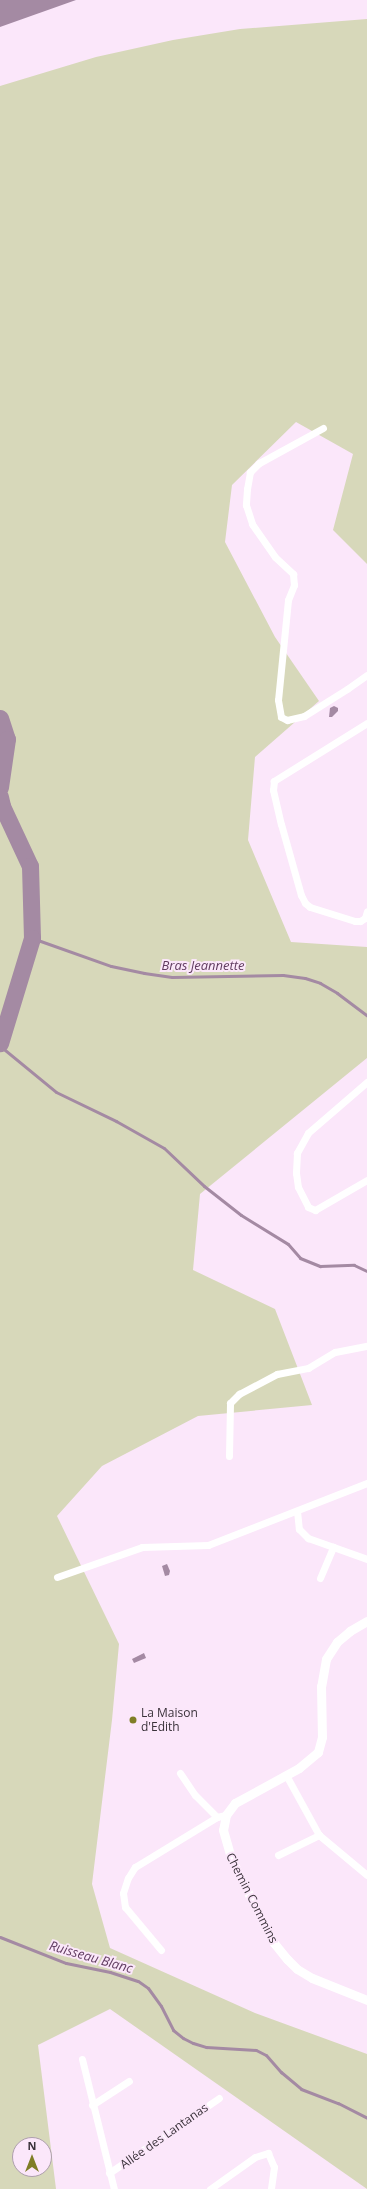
<!DOCTYPE html>
<meta charset="utf-8">
<style>
body{margin:0}
#map{position:relative;width:367px;height:2189px;overflow:hidden;background:#fbe7fa;font-family:"Open Sans",sans-serif}
div>[style]{position:absolute}
.green>*{inset:0;background:#d7d8ba}
.water>*{inset:0;background:#a48aa3}
.stream>*{height:3px;margin:-1.5px;padding:0 1.5px;transform-origin:1.5px;border-radius:1.5px;background:#a48aa3}
.river>*{height:17px;margin:-8.5px;padding:0 8.5px;transform-origin:8.5px;border-radius:8.5px;background:#a48aa3}
.minor>*{height:7px;margin:-3.5px;padding:0 3.5px;transform-origin:3.5px;border-radius:3.5px;background:#fff}
.tertiary>*{height:9px;margin:-4.5px;padding:0 4.5px;transform-origin:4.5px;border-radius:4.5px;background:#fff}
.dots>*{width:11px;height:11px;translate:-50% -50%;box-sizing:border-box;border:2px solid #fbe7fa;border-radius:50%}
span{translate:-50% -50%;white-space:nowrap;text-align:center;line-height:1.15;-webkit-text-stroke:4px #fbe7fa;paint-order:stroke}
.poi-label{font-size:12px;color:#3a323a}
.left{translate:0 -50%;text-align:left}
.street-label{font-size:12px;color:#3a323a}
.water-label{font-size:13px;color:#613c61;font-style:italic}
.north{position:absolute;left:12px;top:2137px;width:40px;height:40px;box-sizing:border-box;background:#fbe7fa;border:1px solid #ae9fad;border-radius:50%;rotate:0deg;font-size:11px;font-weight:700;line-height:16px;text-align:center;color:#3a323a}
.north::after{content:'';display:block;margin:auto;width:14px;height:18px;background:#7f7e26;clip-path:polygon(50% 0,100% 100%,50% 72%,0 100%)}
</style>
<div id="map">
<div class="green">
<div style="clip-path:polygon(evenodd,367px 19px,367px 564px,333px 530px,353px 454px,296px 422px,232px 485px,225px 542px,275px 637px,319px 701px,255px 757px,248px 840px,291px 942px,367px 947px,367px 1058px,200px 1194px,193px 1270px,275px 1309px,312px 1405px,198px 1416px,102px 1466px,57px 1516px,119px 1644px,112px 1720px,92px 1884px,110px 1948px,255px 2013px,367px 2054px,367px 2189px,110px 2009px,38px 2045px,56px 2189px,0 2189px,0 86px,96px 57px,173px 40px,240px 29px,367px 19px,20px 2145px,44px 2145px,44px 2169px,20px 2169px,20px 2145px)"></div>
</div>
<div class="water">
<div style="clip-path:polygon(0 0,76px 0,0 27px)"></div>
<div style="clip-path:polygon(334px 706px,338px 708px,338px 711px,332px 717px,329px 717px,330px 708px)"></div>
<div style="clip-path:polygon(167px 1564px,170px 1571px,169px 1575px,165px 1576px,162px 1566px)"></div>
<div style="clip-path:polygon(144px 1653px,146px 1658px,134px 1663px,132px 1659px)"></div>
</div>
<div class="stream">
<div style="left:32px;top:938px;width:84px;rotate:19.5deg"></div>
<div style="left:111px;top:966px;width:34px;rotate:12deg"></div>
<div style="left:144px;top:973px;width:28px;rotate:8deg"></div>
<div style="left:172px;top:977px;width:111px;rotate:-1deg"></div>
<div style="left:283px;top:975px;width:22px;rotate:8deg"></div>
<div style="left:305px;top:978px;width:16px;rotate:18deg"></div>
<div style="left:320px;top:983px;width:20px;rotate:30deg"></div>
<div style="left:337px;top:993px;width:38px;rotate:37deg"></div>
<div style="left:0;top:1046px;width:72px;rotate:39.4deg"></div>
<div style="left:56px;top:1092px;width:67px;rotate:25.8deg"></div>
<div style="left:116px;top:1121px;width:55px;rotate:29.4deg"></div>
<div style="left:164px;top:1148px;width:55px;rotate:43.5deg"></div>
<div style="left:204px;top:1186px;width:47px;rotate:38.1deg"></div>
<div style="left:241px;top:1215px;width:55px;rotate:31.7deg"></div>
<div style="left:288px;top:1244px;width:18px;rotate:49deg"></div>
<div style="left:300px;top:1258px;width:22px;rotate:22deg"></div>
<div style="left:320px;top:1266px;width:34px;rotate:-2deg"></div>
<div style="left:354px;top:1265px;width:14px;rotate:25deg"></div>
<div style="left:0;top:1937px;width:71px;rotate:21.5deg"></div>
<div style="left:66px;top:1963px;width:45px;rotate:11.6deg"></div>
<div style="left:110px;top:1972px;width:29px;rotate:18deg"></div>
<div style="left:138px;top:1981px;width:12px;rotate:35deg"></div>
<div style="left:148px;top:1988px;width:22px;rotate:54deg"></div>
<div style="left:161px;top:2006px;width:27px;rotate:63deg"></div>
<div style="left:173px;top:2030px;width:13px;rotate:39deg"></div>
<div style="left:183px;top:2038px;width:11px;rotate:27deg"></div>
<div style="left:193px;top:2043px;width:14px;rotate:17deg"></div>
<div style="left:206px;top:2047px;width:50px;rotate:3.4deg"></div>
<div style="left:256px;top:2050px;width:11px;rotate:27deg"></div>
<div style="left:266px;top:2055px;width:23px;rotate:49deg"></div>
<div style="left:281px;top:2072px;width:26px;rotate:40deg"></div>
<div style="left:301px;top:2089px;width:40px;rotate:21deg"></div>
<div style="left:338px;top:2103px;width:33px;rotate:27deg"></div>
</div>
<div class="river">
<div style="left:0;top:718px;width:22px;rotate:72deg"></div>
<div style="left:7px;top:739px;width:49px;rotate:98.3deg"></div>
<div style="left:0;top:797px;width:9px;rotate:77deg"></div>
<div style="left:2px;top:806px;width:66px;rotate:65deg"></div>
<div style="left:30px;top:866px;width:72px;rotate:88.4deg"></div>
<div style="left:32px;top:938px;width:110px;rotate:106.9deg"></div>
</div>
<div class="minor">
<div style="left:323px;top:428px;width:73px;rotate:151.3deg"></div>
<div style="left:259px;top:463px;width:13px;rotate:135deg"></div>
<div style="left:250px;top:472px;width:17px;rotate:100deg"></div>
<div style="left:247px;top:489px;width:16px;rotate:94deg"></div>
<div style="left:246px;top:505px;width:20px;rotate:72deg"></div>
<div style="left:252px;top:524px;width:40px;rotate:55.1deg"></div>
<div style="left:275px;top:557px;width:25px;rotate:43deg"></div>
<div style="left:293px;top:574px;width:11px;rotate:85deg"></div>
<div style="left:294px;top:585px;width:16px;rotate:112deg"></div>
<div style="left:288px;top:600px;width:100px;rotate:95.7deg"></div>
<div style="left:278px;top:700px;width:17px;rotate:80deg"></div>
<div style="left:281px;top:717px;width:7px;rotate:27deg"></div>
<div style="left:287px;top:720px;width:17px;rotate:-13deg"></div>
<div style="left:304px;top:716px;width:51px;rotate:-32.1deg"></div>
<div style="left:347px;top:689px;width:24px;rotate:-35deg"></div>
<div style="left:367px;top:723px;width:110px;rotate:148.1deg"></div>
<div style="left:274px;top:781px;width:9px;rotate:96deg"></div>
<div style="left:273px;top:790px;width:35px;rotate:77deg"></div>
<div style="left:281px;top:824px;width:74px;rotate:74.3deg"></div>
<div style="left:301px;top:895px;width:9px;rotate:63deg"></div>
<div style="left:305px;top:903px;width:6px;rotate:39deg"></div>
<div style="left:310px;top:907px;width:47px;rotate:17.3deg"></div>
<div style="left:355px;top:921px;width:5px"></div>
<div style="left:360px;top:921px;width:6px;rotate:-31deg"></div>
<div style="left:365px;top:918px;width:7px;rotate:-74deg"></div>
<div style="left:367px;top:1082px;width:78px;rotate:139.2deg"></div>
<div style="left:308px;top:1133px;width:23px;rotate:119deg"></div>
<div style="left:297px;top:1153px;width:20px;rotate:93deg"></div>
<div style="left:296px;top:1173px;width:14px;rotate:82deg"></div>
<div style="left:298px;top:1187px;width:22px;rotate:63deg"></div>
<div style="left:308px;top:1207px;width:8px;rotate:23deg"></div>
<div style="left:315px;top:1210px;width:60px;rotate:-30deg"></div>
<div style="left:229px;top:1456px;width:53px;rotate:-88.9deg"></div>
<div style="left:230px;top:1403px;width:13px;rotate:-45deg"></div>
<div style="left:239px;top:1394px;width:43px;rotate:-27.8deg"></div>
<div style="left:277px;top:1374px;width:32px;rotate:-11deg"></div>
<div style="left:308px;top:1368px;width:31px;rotate:-31deg"></div>
<div style="left:335px;top:1352px;width:33px;rotate:-11deg"></div>
<div style="left:297px;top:1511px;width:18px;rotate:84deg"></div>
<div style="left:299px;top:1529px;width:13px;rotate:45deg"></div>
<div style="left:308px;top:1538px;width:63px;rotate:19.6deg"></div>
<div style="left:57px;top:1577px;width:90px;rotate:-19.4deg"></div>
<div style="left:142px;top:1547px;width:66px;rotate:-1.7deg"></div>
<div style="left:208px;top:1545px;width:171px;rotate:-21.3deg"></div>
<div style="left:320px;top:1578px;width:34px;rotate:-67deg"></div>
<div style="left:180px;top:1773px;width:27px;rotate:56deg"></div>
<div style="left:195px;top:1795px;width:31px;rotate:45deg"></div>
<div style="left:286px;top:1775px;width:68px;rotate:61.2deg"></div>
<div style="left:319px;top:1835px;width:62px;rotate:39.8deg"></div>
<div style="left:278px;top:1855px;width:46px;rotate:-26deg"></div>
<div style="left:161px;top:1950px;width:56px;rotate:-129.9deg"></div>
<div style="left:125px;top:1907px;width:14px;rotate:-98deg"></div>
<div style="left:123px;top:1893px;width:16px;rotate:-72deg"></div>
<div style="left:128px;top:1878px;width:13px;rotate:-58deg"></div>
<div style="left:135px;top:1867px;width:96px;rotate:-31.4deg"></div>
<div style="left:217px;top:1817px;width:9px;rotate:-13deg"></div>
<div style="left:82px;top:2059px;width:134px;rotate:76.2deg"></div>
<div style="left:92px;top:2105px;width:44px;rotate:-33deg"></div>
<div style="left:109px;top:2173px;width:133px;rotate:-34.3deg"></div>
<div style="left:210px;top:2189px;width:55px;rotate:-35.4deg"></div>
<div style="left:255px;top:2157px;width:14px;rotate:-17deg"></div>
<div style="left:268px;top:2153px;width:15px;rotate:67deg"></div>
<div style="left:274px;top:2167px;width:22px;rotate:98deg"></div>
</div>
<div class="tertiary">
<div style="left:367px;top:1621px;width:20px;rotate:150deg"></div>
<div style="left:350px;top:1631px;width:17px;rotate:140deg"></div>
<div style="left:337px;top:1642px;width:20px;rotate:123deg"></div>
<div style="left:326px;top:1659px;width:27px;rotate:100deg"></div>
<div style="left:321px;top:1686px;width:51px;rotate:88.9deg"></div>
<div style="left:322px;top:1737px;width:16px;rotate:105deg"></div>
<div style="left:318px;top:1752px;width:25px;rotate:140deg"></div>
<div style="left:299px;top:1768px;width:73px;rotate:151.3deg"></div>
<div style="left:235px;top:1803px;width:15px;rotate:127deg"></div>
<div style="left:226px;top:1815px;width:15px;rotate:101deg"></div>
<div style="left:223px;top:1830px;width:29px;rotate:74deg"></div>
<div style="left:231px;top:1858px;width:75px;rotate:63.8deg"></div>
<div style="left:264px;top:1925px;width:21px;rotate:61deg"></div>
<div style="left:274px;top:1943px;width:21px;rotate:51deg"></div>
<div style="left:287px;top:1959px;width:14px;rotate:45deg"></div>
<div style="left:297px;top:1969px;width:17px;rotate:31deg"></div>
<div style="left:312px;top:1978px;width:59px;rotate:21.8deg"></div>
</div>
<div class="dots">
<div style="left:133px;top:1720px;background:#7f7e26"></div>
</div>
<div class="poi-label">
<span class="left" style="left:141px;top:1720px">La Maison<br>d'Edith</span>
</div>
<div class="street-label">
<span style="left:252px;top:1898px;rotate:63deg">Chemin Commins</span>
<span style="left:164px;top:2136px;rotate:-35deg">Allée des Lantanas</span>
</div>
<div class="water-label">
<span style="left:203px;top:965px">Bras Jeannette</span>
<span style="left:91px;top:1957px;rotate:16deg">Ruisseau Blanc</span>
</div>
<div class="north">N</div>
</div>
